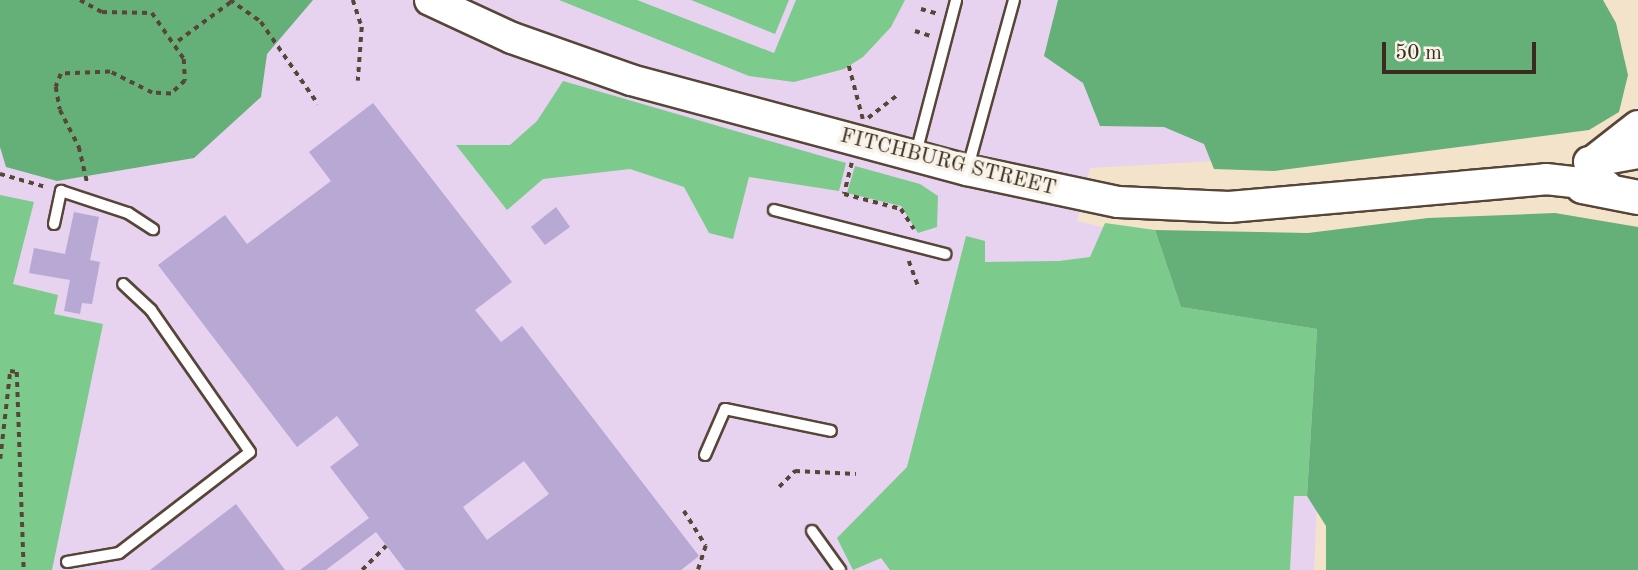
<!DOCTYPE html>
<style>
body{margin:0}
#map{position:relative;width:1638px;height:570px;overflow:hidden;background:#f4e3cb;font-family:"Old Standard TT",serif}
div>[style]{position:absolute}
.built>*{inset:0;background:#e7d2ef}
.green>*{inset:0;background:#7ccb8c}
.forest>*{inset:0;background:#65af78}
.building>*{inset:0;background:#b7a8d4}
.path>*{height:3.5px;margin-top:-1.75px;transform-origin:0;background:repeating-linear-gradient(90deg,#574638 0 5px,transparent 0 10px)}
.roads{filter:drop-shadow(2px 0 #574638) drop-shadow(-2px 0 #574638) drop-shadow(0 2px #574638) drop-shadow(0 -2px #574638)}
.lane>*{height:10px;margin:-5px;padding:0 5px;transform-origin:5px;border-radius:5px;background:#fff}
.secondary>*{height:30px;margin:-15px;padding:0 15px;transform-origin:15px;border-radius:15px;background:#fff}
.primary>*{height:33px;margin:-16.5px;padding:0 16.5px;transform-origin:16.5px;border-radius:16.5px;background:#fff}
span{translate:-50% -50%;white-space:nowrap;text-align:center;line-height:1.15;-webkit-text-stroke:7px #f7f3e8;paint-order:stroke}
.street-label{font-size:21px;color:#3b2a1e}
.scale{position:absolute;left:1382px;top:42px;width:154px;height:32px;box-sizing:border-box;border:4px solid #3b2a1e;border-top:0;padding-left:9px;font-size:21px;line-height:24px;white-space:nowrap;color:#3b2a1e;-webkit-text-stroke:5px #f7f3e8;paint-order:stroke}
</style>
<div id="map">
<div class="built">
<div style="clip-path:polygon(0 0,1507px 0,1476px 146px,1090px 168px,1077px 221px,1327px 282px,1314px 570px,0 570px)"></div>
</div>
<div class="green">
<div style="clip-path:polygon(559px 0,637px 0,774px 53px,796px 0,905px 0,891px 27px,863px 57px,844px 69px,794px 82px,749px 76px)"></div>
<div style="clip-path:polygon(691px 0,789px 0,775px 34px)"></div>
<div style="clip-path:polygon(563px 81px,846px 163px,839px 191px,749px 177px,733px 239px,709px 233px,684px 187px,630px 169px,543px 179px,507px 210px,456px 145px,510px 145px,537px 121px)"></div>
<div style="clip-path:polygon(855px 166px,920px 184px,938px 196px,937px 227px,918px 233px,901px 206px,847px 193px)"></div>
<div style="clip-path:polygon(0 195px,34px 202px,13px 284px,58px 295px,54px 314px,103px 324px,52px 570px,0 570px)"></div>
<div style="clip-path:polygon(1105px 223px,1155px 230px,1181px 307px,1317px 329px,1307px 496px,1294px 496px,1290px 570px,890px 570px,881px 558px,853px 570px,837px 538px,907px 467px,966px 236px,985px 241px,985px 262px,1059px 261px,1090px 257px)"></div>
</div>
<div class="forest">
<div style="clip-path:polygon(0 0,313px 0,267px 54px,261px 97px,194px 158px,57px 181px,6px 167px,0 147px)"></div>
<div style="clip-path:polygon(1058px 0,1603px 0,1616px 23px,1628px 75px,1619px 112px,1589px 130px,1274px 171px,1214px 169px,1204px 144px,1164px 127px,1100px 126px,1083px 83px,1044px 56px)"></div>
<div style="clip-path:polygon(1555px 213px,1638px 227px,1638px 570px,1326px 570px,1326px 526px,1307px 496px,1317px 329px,1181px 307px,1155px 230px,1308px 233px,1428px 218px)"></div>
</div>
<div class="building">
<div style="clip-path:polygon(evenodd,373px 103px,512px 282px,475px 310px,501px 342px,522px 326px,699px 556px,681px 570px,405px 570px,376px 532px,326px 570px,300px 570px,369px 518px,330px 467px,359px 445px,337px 416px,297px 447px,158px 265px,225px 215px,247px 244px,331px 181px,309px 152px,373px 103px,524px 461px,549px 494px,487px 540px,463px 507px,524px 461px)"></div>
<div style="clip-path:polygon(556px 207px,570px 227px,545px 245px,531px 227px)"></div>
<div style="clip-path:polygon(74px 212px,99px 217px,90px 260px,100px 262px,92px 304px,82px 303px,80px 314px,64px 311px,70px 280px,29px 273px,34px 248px,65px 254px)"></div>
<div style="clip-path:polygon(236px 504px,285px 570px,150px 570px)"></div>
</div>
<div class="path">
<div style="left:80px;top:0;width:25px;rotate:29deg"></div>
<div style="left:102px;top:12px;width:50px;rotate:1.1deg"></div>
<div style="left:152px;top:13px;width:56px;rotate:55.2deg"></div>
<div style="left:184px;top:59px;width:22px;rotate:87deg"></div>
<div style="left:185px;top:81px;width:19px;rotate:137deg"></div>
<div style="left:171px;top:94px;width:19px;rotate:-177deg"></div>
<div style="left:152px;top:93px;width:47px;rotate:-153.4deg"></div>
<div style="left:110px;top:72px;width:49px;rotate:177.7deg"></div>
<div style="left:61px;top:74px;width:14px;rotate:111deg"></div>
<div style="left:56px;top:87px;width:23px;rotate:80deg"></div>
<div style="left:60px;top:110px;width:42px;rotate:62.8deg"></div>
<div style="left:79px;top:147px;width:39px;rotate:77deg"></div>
<div style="left:230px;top:0;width:38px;rotate:35deg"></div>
<div style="left:261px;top:22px;width:100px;rotate:55.2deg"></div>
<div style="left:353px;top:0;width:28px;rotate:72deg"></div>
<div style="left:362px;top:27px;width:54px;rotate:94.2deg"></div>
<div style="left:921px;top:9px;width:19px;rotate:16deg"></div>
<div style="left:915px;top:31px;width:16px;rotate:18deg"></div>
<div style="left:178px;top:41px;width:67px;rotate:-36.5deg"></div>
<div style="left:849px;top:66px;width:55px;rotate:75.2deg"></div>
<div style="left:868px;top:118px;width:36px;rotate:-38deg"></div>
<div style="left:852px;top:163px;width:32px;rotate:104deg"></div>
<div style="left:844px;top:194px;width:59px;rotate:14.7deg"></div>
<div style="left:901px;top:209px;width:24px;rotate:57deg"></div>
<div style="left:0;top:174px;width:48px;rotate:15.8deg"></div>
<div style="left:909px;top:261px;width:29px;rotate:70deg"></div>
<div style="left:0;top:459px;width:89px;rotate:-83.5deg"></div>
<div style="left:10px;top:371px;width:7px;rotate:8deg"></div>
<div style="left:17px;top:372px;width:198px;rotate:88deg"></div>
<div style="left:779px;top:487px;width:23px;rotate:-45deg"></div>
<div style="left:795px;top:471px;width:61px;rotate:2.8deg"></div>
<div style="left:684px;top:511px;width:41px;rotate:57.8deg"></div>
<div style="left:706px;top:546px;width:25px;rotate:108deg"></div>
<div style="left:362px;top:570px;width:34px;rotate:-45deg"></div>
</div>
<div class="roads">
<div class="lane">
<div style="left:916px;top:153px;width:158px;rotate:-75.3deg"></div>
<div style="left:968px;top:167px;width:173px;rotate:-74.6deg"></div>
<div style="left:774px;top:210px;width:177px;rotate:14.4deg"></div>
<div style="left:54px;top:224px;width:34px;rotate:-78deg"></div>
<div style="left:61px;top:191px;width:71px;rotate:18.2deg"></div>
<div style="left:128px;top:213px;width:30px;rotate:33deg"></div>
<div style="left:705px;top:455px;width:50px;rotate:-66.5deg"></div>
<div style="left:725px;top:409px;width:108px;rotate:11.7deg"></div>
<div style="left:812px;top:531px;width:48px;rotate:54.3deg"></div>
<div style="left:67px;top:562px;width:53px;rotate:-9.8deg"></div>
<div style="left:119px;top:553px;width:165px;rotate:-37.6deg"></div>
<div style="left:250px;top:452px;width:173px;rotate:-124.9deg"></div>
<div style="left:151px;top:310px;width:38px;rotate:-137deg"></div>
</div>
<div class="secondary">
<div style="left:430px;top:0;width:90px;rotate:24.9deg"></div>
<div style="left:512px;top:38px;width:126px;rotate:19.4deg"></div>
<div style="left:631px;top:80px;width:348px;rotate:15deg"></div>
<div style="left:967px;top:170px;width:154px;rotate:12deg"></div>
<div style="left:1118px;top:202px;width:111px;rotate:2.6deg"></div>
<div style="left:1229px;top:207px;width:318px;rotate:-5deg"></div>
<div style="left:1546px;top:179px;width:61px;rotate:6.5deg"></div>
<div style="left:1589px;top:162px;width:50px;rotate:-10.4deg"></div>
</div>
<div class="primary">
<div style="left:1597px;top:159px;width:52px;rotate:-38deg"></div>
<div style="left:1582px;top:186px;width:57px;rotate:11.1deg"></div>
</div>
</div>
<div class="street-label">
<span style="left:948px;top:163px;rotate:14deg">FITCHBURG STREET</span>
</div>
<div class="scale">50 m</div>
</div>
